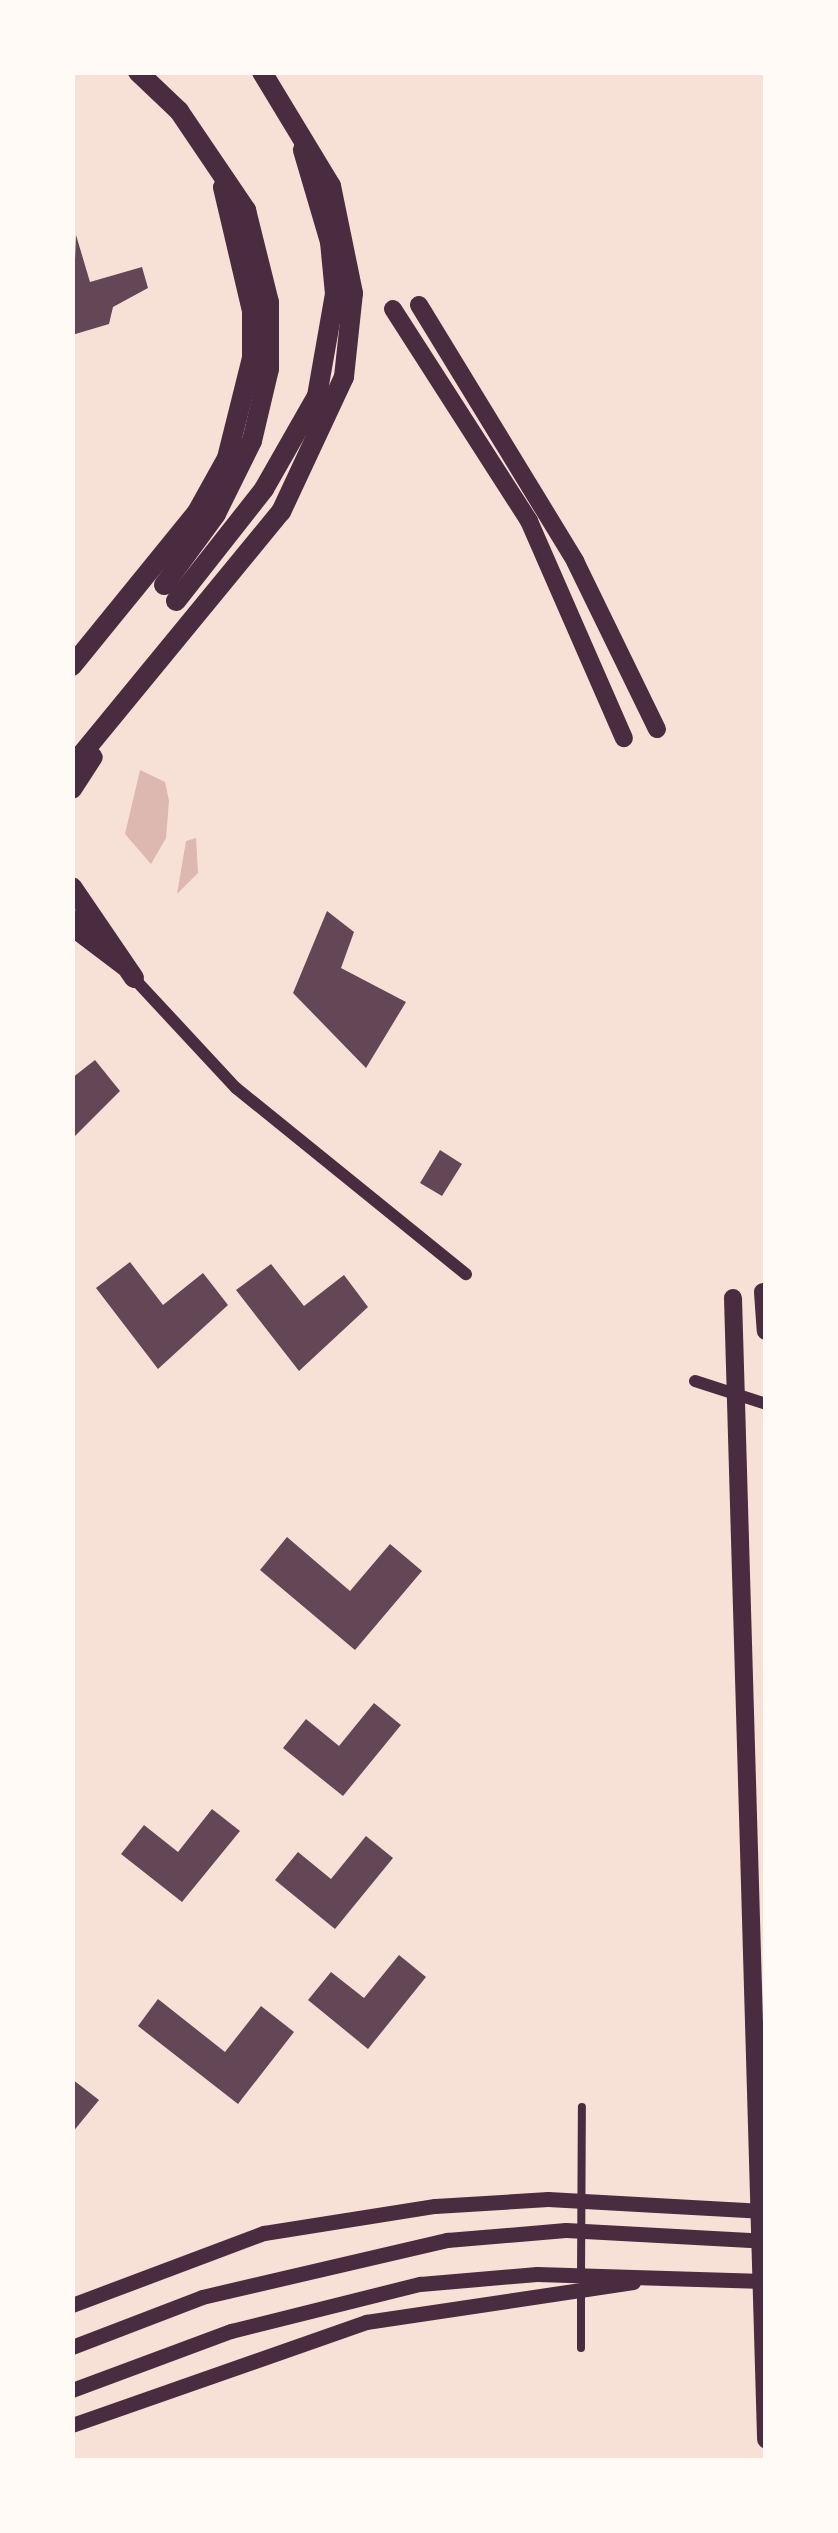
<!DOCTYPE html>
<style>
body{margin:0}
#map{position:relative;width:838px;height:2533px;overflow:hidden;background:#f7e1d7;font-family:Inter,sans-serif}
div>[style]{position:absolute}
.water>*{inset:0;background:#dcb8b0}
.building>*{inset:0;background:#644757}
.pedestrian>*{height:8px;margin:-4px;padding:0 4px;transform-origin:4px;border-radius:4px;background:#4a2c40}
.tertiary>*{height:12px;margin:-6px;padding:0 6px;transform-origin:6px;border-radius:6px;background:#4a2c40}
.primary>*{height:15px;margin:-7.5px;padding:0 7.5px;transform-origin:7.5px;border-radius:7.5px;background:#4a2c40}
.trunk>*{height:18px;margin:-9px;padding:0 9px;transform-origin:9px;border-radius:9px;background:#4a2c40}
.motorway>*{height:20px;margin:-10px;padding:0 10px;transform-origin:10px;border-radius:10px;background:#4a2c40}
span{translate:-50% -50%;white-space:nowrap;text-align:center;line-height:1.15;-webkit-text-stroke:10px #fffaf5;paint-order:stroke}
.frame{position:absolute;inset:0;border:75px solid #fffaf5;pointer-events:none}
</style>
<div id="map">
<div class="water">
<div style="clip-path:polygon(140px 770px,165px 782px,169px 801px,166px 838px,151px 864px,125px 834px)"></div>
<div style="clip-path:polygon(196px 838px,198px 873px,177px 894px,186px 841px)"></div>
</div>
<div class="building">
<div style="clip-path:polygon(76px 235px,90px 282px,142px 267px,148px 288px,113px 307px,109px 324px,72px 335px)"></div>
<div style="clip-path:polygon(327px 911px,354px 932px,341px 968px,406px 1002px,366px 1068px,293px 993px)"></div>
<div style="clip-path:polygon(95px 1060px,120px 1091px,72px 1139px,72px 1078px)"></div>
<div style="clip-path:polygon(440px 1150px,462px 1164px,442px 1196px,420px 1183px)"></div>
<div style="clip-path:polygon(130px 1262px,163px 1305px,203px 1273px,228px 1305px,158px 1369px,96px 1288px)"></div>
<div style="clip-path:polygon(271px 1264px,304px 1306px,344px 1275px,368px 1307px,299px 1371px,236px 1290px)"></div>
<div style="clip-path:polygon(287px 1537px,350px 1591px,390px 1544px,422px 1571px,355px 1650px,260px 1570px)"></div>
<div style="clip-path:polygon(374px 1703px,401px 1725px,343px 1796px,283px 1748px,306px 1719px,339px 1746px)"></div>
<div style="clip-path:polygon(212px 1809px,240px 1831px,182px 1902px,121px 1854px,144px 1825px,178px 1852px)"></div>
<div style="clip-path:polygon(366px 1836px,393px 1858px,335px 1929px,275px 1880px,298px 1852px,331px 1879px)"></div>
<div style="clip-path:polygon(399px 1955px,426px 1977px,368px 2049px,308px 2000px,331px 1972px,364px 1998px)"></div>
<div style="clip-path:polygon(158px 1999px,225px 2052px,261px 2006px,294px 2032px,238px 2104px,138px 2026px)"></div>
<div style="clip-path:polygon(72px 2079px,99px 2100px,72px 2133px)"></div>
</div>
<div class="pedestrian">
<div style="left:581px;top:2277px;width:170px;rotate:-89.7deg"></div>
<div style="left:581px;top:2348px;width:57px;rotate:-90deg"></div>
</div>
<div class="tertiary">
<div style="left:72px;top:915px;width:47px;rotate:45deg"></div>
<div style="left:72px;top:931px;width:63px;rotate:37.2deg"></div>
<div style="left:129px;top:973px;width:157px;rotate:47.1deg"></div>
<div style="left:236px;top:1088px;width:296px;rotate:39deg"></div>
<div style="left:695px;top:1381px;width:75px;rotate:17.9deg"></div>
</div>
<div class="primary">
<div style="left:72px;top:2305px;width:205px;rotate:-20.6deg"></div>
<div style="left:264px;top:2233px;width:173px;rotate:-9deg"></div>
<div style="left:435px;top:2206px;width:113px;rotate:-3.5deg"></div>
<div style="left:548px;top:2199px;width:218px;rotate:3.2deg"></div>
<div style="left:72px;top:2347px;width:139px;rotate:-21deg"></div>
<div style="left:202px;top:2297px;width:252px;rotate:-13.1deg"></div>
<div style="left:447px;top:2240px;width:119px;rotate:-4.8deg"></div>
<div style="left:566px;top:2230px;width:200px;rotate:3.1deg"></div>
<div style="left:72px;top:2390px;width:170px;rotate:-20.4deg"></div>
<div style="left:231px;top:2331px;width:195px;rotate:-14deg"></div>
<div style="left:420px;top:2284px;width:117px;rotate:-4.9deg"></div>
<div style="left:537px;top:2274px;width:229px;rotate:1.8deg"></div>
<div style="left:72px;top:2425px;width:312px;rotate:-19.3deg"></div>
<div style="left:366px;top:2322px;width:270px;rotate:-8.5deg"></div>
</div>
<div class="trunk">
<div style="left:419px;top:305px;width:300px;rotate:58.6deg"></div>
<div style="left:575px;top:561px;width:187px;rotate:64deg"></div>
<div style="left:393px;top:309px;width:252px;rotate:57.3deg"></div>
<div style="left:529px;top:521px;width:237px;rotate:66.4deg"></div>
<div style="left:763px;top:1292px;width:39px;rotate:86deg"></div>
<div style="left:733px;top:1298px;width:1142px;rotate:88.34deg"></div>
</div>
<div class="motorway">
<div style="left:138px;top:72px;width:57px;rotate:43.6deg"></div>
<div style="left:179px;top:111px;width:120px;rotate:55.9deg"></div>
<div style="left:246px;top:210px;width:95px;rotate:76deg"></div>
<div style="left:269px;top:302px;width:67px;rotate:90deg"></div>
<div style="left:269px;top:369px;width:74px;rotate:103.3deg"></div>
<div style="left:252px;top:441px;width:81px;rotate:116.3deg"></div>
<div style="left:216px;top:514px;width:88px;rotate:126.2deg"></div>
<div style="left:176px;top:601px;width:142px;rotate:-51.8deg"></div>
<div style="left:264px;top:489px;width:107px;rotate:-60.3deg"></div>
<div style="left:317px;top:396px;width:104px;rotate:-80deg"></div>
<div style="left:335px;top:294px;width:52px;rotate:-95.5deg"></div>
<div style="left:330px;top:242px;width:96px;rotate:-106.4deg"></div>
<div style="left:72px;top:666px;width:198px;rotate:-50.9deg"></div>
<div style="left:197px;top:512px;width:62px;rotate:-60.9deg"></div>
<div style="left:227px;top:458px;width:103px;rotate:-76deg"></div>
<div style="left:252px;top:358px;width:47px;rotate:-90deg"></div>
<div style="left:252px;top:311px;width:127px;rotate:-103.2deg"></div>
<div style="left:72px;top:766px;width:329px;rotate:-50.6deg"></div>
<div style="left:281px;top:512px;width:149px;rotate:-65deg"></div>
<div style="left:344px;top:377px;width:84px;rotate:-83.9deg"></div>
<div style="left:353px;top:293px;width:109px;rotate:-101.6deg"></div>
<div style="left:331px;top:186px;width:133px;rotate:-121.2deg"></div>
<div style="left:72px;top:789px;width:38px;rotate:-57deg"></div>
<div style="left:72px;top:887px;width:110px;rotate:55.7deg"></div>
</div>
<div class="frame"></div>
</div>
